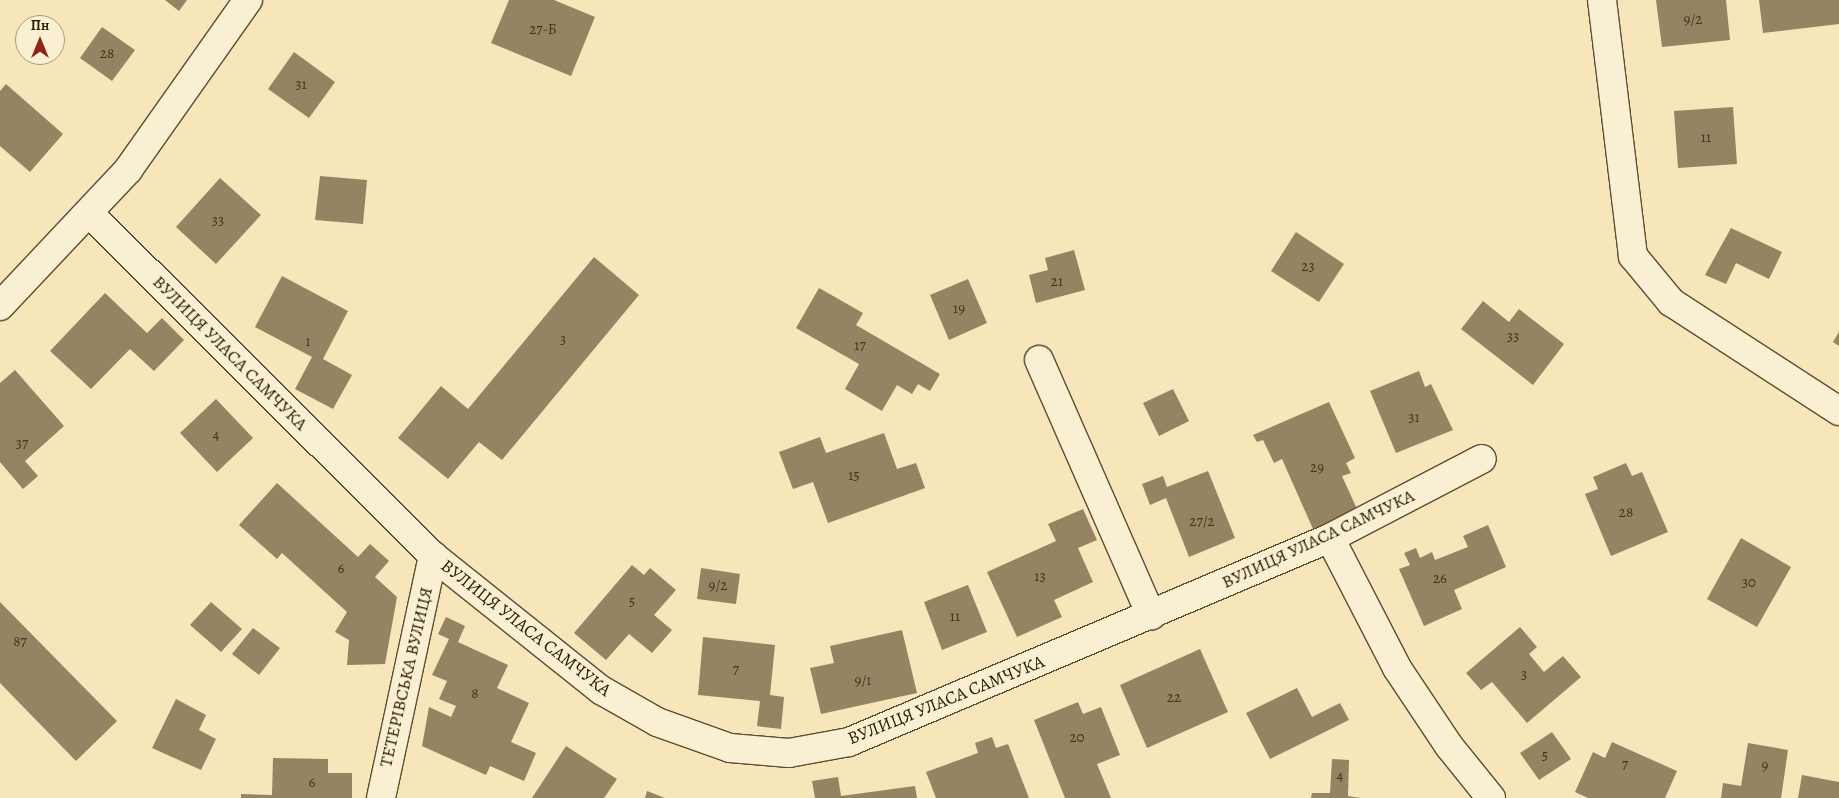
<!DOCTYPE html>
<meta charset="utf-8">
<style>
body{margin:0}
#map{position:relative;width:1839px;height:798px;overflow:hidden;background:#f6e6ba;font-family:Alegreya,serif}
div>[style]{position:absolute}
.building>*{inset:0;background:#948462}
.roads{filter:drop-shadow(1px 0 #5d4c31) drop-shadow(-1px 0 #5d4c31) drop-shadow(0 1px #5d4c31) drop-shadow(0 -1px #5d4c31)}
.minor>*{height:28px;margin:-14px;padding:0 14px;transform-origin:14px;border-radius:14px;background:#f9efd2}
span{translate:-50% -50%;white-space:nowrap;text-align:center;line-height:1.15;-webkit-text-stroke:4px #f9efd2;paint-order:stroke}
.number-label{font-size:15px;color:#44341b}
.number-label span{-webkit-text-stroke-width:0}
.street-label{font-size:18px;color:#2a1903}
.north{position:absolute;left:15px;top:15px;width:50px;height:50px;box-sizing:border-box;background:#f9efd2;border:1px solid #a6997f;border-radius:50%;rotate:0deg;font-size:14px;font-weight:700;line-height:20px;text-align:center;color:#2a1903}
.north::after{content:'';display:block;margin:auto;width:18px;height:22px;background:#8f2418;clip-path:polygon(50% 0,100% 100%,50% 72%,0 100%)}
</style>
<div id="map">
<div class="building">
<div style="clip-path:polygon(165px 0,187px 0,179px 11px)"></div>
<div style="clip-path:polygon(509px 0,554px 0,595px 17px,571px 76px,491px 43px)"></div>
<div style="clip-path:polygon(1656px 0,1726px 0,1730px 40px,1662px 47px)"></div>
<div style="clip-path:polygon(1759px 0,1839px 0,1839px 24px,1763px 33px)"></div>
<div style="clip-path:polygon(102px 27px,135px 50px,112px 81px,80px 58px)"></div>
<div style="clip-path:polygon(294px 52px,335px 82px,309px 118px,268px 89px)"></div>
<div style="clip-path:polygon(6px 84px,63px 134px,30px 172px,0 146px,0 91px)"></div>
<div style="clip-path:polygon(1733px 107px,1737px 164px,1678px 168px,1674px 111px)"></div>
<div style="clip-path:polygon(320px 176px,367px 180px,363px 224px,315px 220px)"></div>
<div style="clip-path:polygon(220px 178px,261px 215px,216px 264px,176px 227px)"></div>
<div style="clip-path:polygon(1731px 228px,1782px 252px,1769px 279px,1736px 263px,1726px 284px,1705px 275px)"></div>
<div style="clip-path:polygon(1296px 232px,1344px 264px,1319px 302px,1271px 271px)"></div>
<div style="clip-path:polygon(1074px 250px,1085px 290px,1036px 303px,1029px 275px,1048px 270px,1045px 258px)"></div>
<div style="clip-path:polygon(594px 257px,639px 295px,502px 460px,479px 442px,448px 479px,398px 438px,441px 386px,468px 409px)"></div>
<div style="clip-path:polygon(282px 276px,348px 311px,323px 359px,352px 375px,333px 409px,295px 389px,312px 357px,255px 327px)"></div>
<div style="clip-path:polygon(968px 279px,987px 323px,949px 340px,930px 295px)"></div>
<div style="clip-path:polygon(819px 288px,863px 313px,856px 325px,940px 374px,930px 391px,918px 384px,912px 394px,897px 385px,882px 411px,845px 389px,859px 364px,796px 328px)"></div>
<div style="clip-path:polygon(105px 293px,147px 333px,162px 318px,184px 340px,154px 371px,130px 349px,91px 389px,50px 351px)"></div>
<div style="clip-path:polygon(1483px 301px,1509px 322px,1519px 309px,1564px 344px,1533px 385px,1461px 329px)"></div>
<div style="clip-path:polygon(1839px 332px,1839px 346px,1833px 342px)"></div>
<div style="clip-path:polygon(15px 370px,64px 426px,25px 461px,38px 476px,23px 489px,0 462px,0 383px)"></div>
<div style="clip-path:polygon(1419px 371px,1425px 387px,1431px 384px,1453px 430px,1396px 453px,1370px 391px)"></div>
<div style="clip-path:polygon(1173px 389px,1189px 421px,1159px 436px,1143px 403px)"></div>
<div style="clip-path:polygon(216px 399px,253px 438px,217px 472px,180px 433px)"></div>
<div style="clip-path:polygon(1329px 402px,1355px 458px,1346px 463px,1351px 473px,1342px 476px,1357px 509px,1313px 529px,1282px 459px,1274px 463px,1263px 440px,1257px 442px,1253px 435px)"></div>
<div style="clip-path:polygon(884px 433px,897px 469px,916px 463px,925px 488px,828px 523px,813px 482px,793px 489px,779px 452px,820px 437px,826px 453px)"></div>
<div style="clip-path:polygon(1626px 463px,1632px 476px,1642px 472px,1668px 532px,1611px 556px,1585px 494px,1598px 489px,1593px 477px)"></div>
<div style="clip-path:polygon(1208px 471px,1235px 538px,1189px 557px,1166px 498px,1150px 505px,1142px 484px,1163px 476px,1167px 487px)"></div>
<div style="clip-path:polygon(277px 483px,358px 557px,370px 544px,389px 561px,375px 577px,397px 597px,385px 664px,347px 665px,349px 640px,335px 632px,347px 612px,282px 553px,277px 559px,239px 525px)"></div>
<div style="clip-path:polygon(1083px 509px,1097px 540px,1078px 548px,1093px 582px,1054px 600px,1062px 617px,1017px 637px,987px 572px,1056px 541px,1048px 524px)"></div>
<div style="clip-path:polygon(1488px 525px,1506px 567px,1454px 590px,1462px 609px,1424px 626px,1399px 569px,1410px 565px,1404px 553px,1416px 548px,1420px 558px,1432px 552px,1435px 560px,1468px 547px,1463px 536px)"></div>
<div style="clip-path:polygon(1741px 538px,1791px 567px,1757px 627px,1707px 599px)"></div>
<div style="clip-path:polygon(632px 565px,644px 575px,650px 568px,676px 590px,654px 615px,672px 630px,652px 653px,629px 634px,606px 660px,574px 633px)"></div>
<div style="clip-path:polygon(701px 568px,740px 574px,736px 604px,697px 599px)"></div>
<div style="clip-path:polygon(968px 585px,987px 632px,942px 650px,924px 602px)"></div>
<div style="clip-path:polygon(0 602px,117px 721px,76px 761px,0 683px)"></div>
<div style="clip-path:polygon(211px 602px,242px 629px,221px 652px,190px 625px)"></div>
<div style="clip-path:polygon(446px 617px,465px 626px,458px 642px,508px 665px,497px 688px,529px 703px,511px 742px,536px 753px,524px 781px,490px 766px,486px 775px,422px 746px,429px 707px,451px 717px,456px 706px,439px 699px,447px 681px,432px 675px,449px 639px,438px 634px)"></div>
<div style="clip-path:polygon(1520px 627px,1537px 647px,1529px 654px,1544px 672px,1563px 656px,1581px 677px,1527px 723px,1492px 682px,1481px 690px,1466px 673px)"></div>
<div style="clip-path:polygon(253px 628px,280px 648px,259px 675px,232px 654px)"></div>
<div style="clip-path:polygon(902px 630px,917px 693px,821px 714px,810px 668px,834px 663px,830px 646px)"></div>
<div style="clip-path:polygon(703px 637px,775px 645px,770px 695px,784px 697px,781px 729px,757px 726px,760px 701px,698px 695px)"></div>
<div style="clip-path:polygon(1200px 649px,1228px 712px,1147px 748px,1120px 685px)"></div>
<div style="clip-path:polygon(1297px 688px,1312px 717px,1340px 703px,1349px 720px,1270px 759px,1246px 713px)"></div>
<div style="clip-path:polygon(176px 699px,206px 715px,199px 730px,216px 739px,201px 770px,152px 748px)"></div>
<div style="clip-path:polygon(1078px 702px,1083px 714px,1101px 707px,1120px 755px,1097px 764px,1111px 798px,1065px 798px,1034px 720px)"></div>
<div style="clip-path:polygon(1552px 732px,1571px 759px,1539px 780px,1520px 753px)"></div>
<div style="clip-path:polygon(992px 737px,996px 748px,1008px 744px,1029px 798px,936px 798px,926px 772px,978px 753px,975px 743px)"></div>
<div style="clip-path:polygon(1612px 742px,1677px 771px,1665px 798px,1588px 798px,1575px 792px,1593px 752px,1605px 758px)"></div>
<div style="clip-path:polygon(1748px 743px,1788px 750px,1781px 798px,1721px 798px,1723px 783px,1741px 786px)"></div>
<div style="clip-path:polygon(566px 746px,617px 779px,604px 798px,532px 798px)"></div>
<div style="clip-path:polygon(273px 758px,328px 759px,328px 773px,352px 773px,352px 798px,241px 798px,241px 794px,272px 795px)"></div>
<div style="clip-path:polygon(1332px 759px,1349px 760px,1348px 796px,1361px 798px,1311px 798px,1312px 793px,1330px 793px)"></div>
<div style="clip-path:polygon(1802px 775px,1839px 782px,1839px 798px,1798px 798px)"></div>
<div style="clip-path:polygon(838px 777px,841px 796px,915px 786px,917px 798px,815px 798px,812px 781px)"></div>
<div style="clip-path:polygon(647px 791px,665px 798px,645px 798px)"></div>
</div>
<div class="roads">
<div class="minor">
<div style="left:1602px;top:0;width:258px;rotate:83.1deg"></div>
<div style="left:1633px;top:256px;width:60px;rotate:50.4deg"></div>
<div style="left:1671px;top:302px;width:200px;rotate:33deg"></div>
<div style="left:89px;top:213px;width:486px;rotate:44.9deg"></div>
<div style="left:433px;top:556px;width:215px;rotate:38.6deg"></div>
<div style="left:601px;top:690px;width:64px;rotate:29.7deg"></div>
<div style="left:657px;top:722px;width:77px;rotate:19.6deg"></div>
<div style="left:730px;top:748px;width:59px;rotate:4.8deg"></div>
<div style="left:789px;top:753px;width:61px;rotate:-10.4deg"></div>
<div style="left:849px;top:742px;width:522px;rotate:-22.98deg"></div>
<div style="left:1330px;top:538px;width:171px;rotate:-27.5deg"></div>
<div style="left:0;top:306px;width:187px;rotate:-46.7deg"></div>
<div style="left:128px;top:170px;width:208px;rotate:-54.8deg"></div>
<div style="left:1039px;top:360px;width:279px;rotate:66.3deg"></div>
<div style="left:1330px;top:538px;width:146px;rotate:62.7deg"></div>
<div style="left:1397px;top:668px;width:94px;rotate:56.3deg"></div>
<div style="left:1449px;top:746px;width:67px;rotate:51.1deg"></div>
<div style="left:381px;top:798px;width:248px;rotate:-77.9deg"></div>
</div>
</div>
<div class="number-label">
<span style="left:1693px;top:20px">9/2</span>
<span style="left:543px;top:30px">27-Б</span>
<span style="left:107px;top:54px">28</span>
<span style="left:301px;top:85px">31</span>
<span style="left:1706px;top:138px">11</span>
<span style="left:218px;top:221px">33</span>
<span style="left:1308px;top:267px">23</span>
<span style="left:1057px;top:282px">21</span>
<span style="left:959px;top:309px">19</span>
<span style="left:1513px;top:337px">33</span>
<span style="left:563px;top:340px">3</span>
<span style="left:308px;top:342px">1</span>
<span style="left:860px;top:346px">17</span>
<span style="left:1414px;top:418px">31</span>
<span style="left:216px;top:435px">4</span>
<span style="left:22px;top:444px">37</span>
<span style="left:1317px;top:468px">29</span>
<span style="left:854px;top:476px">15</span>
<span style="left:1626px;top:513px">28</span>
<span style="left:1202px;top:522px">27/2</span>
<span style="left:341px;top:569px">6</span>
<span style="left:1040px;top:577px">13</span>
<span style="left:1440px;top:579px">26</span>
<span style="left:1749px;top:583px">30</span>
<span style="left:718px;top:586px">9/2</span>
<span style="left:632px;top:602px">5</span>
<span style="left:955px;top:617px">11</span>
<span style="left:20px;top:642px">87</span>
<span style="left:736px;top:670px">7</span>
<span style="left:1524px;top:675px">3</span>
<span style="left:863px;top:681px">9/1</span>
<span style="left:475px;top:694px">8</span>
<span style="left:1174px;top:698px">22</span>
<span style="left:1077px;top:738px">20</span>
<span style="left:1545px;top:756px">5</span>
<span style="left:1625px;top:765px">7</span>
<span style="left:1765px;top:766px">9</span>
<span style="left:1340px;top:776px">4</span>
<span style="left:312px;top:783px">6</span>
</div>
<div class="street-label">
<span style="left:230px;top:353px;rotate:45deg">ВУЛИЦЯ УЛАСА САМЧУКА</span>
<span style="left:1318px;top:539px;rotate:-25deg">ВУЛИЦЯ УЛАСА САМЧУКА</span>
<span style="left:526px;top:628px;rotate:38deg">ВУЛИЦЯ УЛАСА САМЧУКА</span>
<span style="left:406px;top:677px;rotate:-77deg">ТЕТЕРІВСЬКА ВУЛИЦЯ</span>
<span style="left:946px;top:700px;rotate:-22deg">ВУЛИЦЯ УЛАСА САМЧУКА</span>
</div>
<div class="north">Пн</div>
</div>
